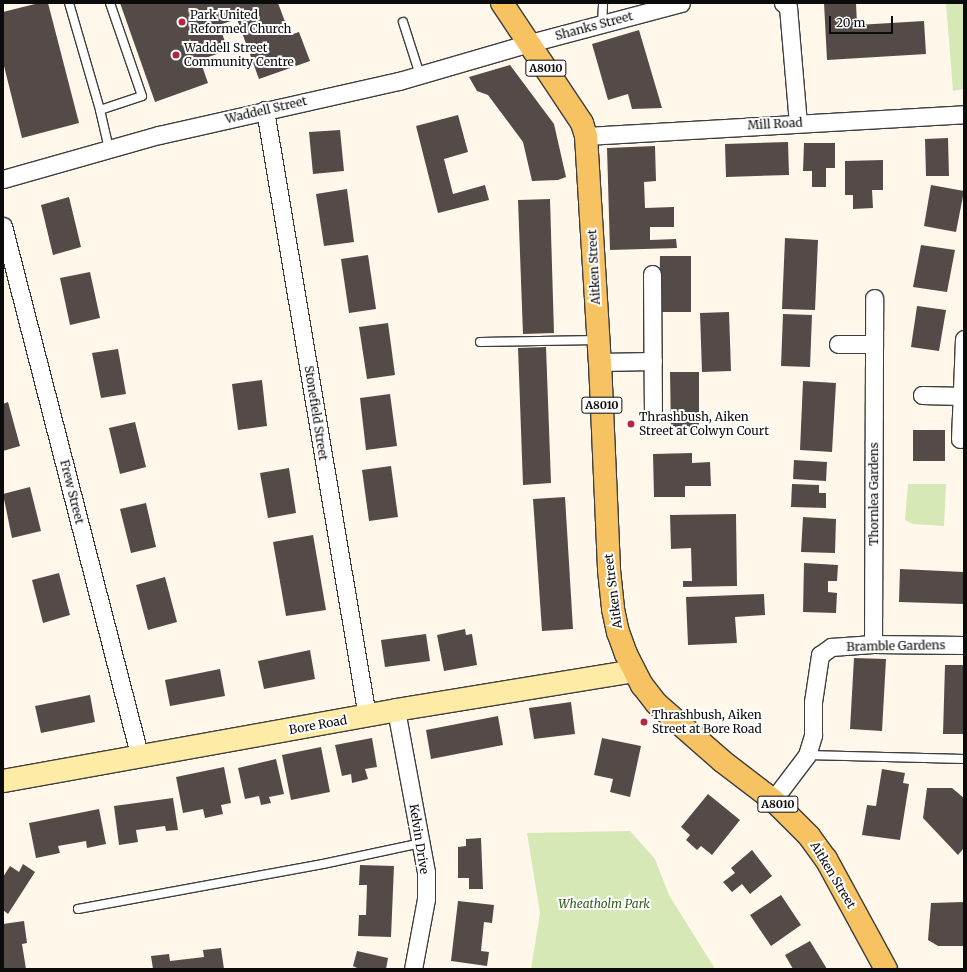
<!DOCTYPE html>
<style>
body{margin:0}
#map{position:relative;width:967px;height:972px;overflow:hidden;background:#fff8ea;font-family:Merriweather,serif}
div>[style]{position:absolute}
.green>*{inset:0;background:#d5e8b5}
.building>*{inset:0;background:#544b48}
.roads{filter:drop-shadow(1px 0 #3e3e3e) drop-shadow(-1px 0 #3e3e3e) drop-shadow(0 1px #3e3e3e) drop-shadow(0 -1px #3e3e3e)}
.service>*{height:8px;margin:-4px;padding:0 4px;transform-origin:4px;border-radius:4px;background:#fff}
.minor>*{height:17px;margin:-8.5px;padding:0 8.5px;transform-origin:8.5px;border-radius:8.5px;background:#fff}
.secondary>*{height:22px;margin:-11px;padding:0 11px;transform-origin:11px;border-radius:11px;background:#feeba5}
.primary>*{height:22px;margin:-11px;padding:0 11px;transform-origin:11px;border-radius:11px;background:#f7c262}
.dots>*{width:11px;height:11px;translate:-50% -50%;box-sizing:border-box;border:2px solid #fff;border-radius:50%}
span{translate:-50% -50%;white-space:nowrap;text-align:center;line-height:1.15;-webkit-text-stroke:4px #fff;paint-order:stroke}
.shield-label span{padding:1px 3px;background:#fff;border:1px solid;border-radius:3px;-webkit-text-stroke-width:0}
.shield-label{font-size:11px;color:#0b0b0b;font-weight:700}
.poi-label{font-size:12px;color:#0b0b0b}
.left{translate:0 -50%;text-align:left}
.street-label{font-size:12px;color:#0b0b0b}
.park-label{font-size:12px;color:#33611d;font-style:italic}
.frame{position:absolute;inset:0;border:4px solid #0b0b0b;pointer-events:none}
.scale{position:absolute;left:829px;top:16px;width:64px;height:18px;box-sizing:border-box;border:2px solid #0b0b0b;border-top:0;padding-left:5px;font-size:12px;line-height:14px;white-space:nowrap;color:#0b0b0b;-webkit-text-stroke:3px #fff;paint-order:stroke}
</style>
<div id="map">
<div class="green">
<div style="clip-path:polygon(946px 3px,964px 3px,964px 89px,953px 91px)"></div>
<div style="clip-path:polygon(908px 484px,946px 484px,944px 526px,913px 524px,905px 520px)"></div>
<div style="clip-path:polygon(630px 831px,655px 859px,669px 895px,715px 969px,531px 969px,540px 913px,527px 833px)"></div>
</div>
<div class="building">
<div style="clip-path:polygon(39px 3px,48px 3px,79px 123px,22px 138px,3px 62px,3px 12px)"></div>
<div style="clip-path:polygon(120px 3px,278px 3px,290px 35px,299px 32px,310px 61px,259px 79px,237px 19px,219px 25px,228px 50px,200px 60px,208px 83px,155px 102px)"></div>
<div style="clip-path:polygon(824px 3px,856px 3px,857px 25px,924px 21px,926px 54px,827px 60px)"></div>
<div style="clip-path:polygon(639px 30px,662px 108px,632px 109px,628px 94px,608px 100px,592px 44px)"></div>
<div style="clip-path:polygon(510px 65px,554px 124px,566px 177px,558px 180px,532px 181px,523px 142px,488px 95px,477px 91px,469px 77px)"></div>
<div style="clip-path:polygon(458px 115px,468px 152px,444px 159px,453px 194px,485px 185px,489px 200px,438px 213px,416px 126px)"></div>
<div style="clip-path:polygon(340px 130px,344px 171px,313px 174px,309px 132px)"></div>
<div style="clip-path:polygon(948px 138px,949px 176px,926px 176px,925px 139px)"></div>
<div style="clip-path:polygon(788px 142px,789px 175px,726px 177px,725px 144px)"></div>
<div style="clip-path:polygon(804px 143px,835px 143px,835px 168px,826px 168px,826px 187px,812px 187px,812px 171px,803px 171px)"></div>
<div style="clip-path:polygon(655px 146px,656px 181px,644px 182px,645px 208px,674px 207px,674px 227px,650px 227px,650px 240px,676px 239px,677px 248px,610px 250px,607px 148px)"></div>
<div style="clip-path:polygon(883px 160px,883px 190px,872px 190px,873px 208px,853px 209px,853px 195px,845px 195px,845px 161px)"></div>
<div style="clip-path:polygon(931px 185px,964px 191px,956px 232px,924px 226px)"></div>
<div style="clip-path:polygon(347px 189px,354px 242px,324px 246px,316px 194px)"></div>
<div style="clip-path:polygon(69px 197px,81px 247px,53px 255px,41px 205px)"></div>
<div style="clip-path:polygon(550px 199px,554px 333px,523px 334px,518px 200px)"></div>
<div style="clip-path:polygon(785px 238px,818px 240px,815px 310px,782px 309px)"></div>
<div style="clip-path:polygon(921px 245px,955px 250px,947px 292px,913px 287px)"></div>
<div style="clip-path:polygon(368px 255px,376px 309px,349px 313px,341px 259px)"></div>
<div style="clip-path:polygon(660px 256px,691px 256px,691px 312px,659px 312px)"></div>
<div style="clip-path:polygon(90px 272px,100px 318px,70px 325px,60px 278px)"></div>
<div style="clip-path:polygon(917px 306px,946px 310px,939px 351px,911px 347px)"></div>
<div style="clip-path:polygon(729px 312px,731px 371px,702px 372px,700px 313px)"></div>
<div style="clip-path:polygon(783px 314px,812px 315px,810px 367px,781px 366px)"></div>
<div style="clip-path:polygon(388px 323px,395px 375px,367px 379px,359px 327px)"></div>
<div style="clip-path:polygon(546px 347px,551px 483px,523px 485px,518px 348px)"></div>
<div style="clip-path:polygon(118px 349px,126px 394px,101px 398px,92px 353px)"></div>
<div style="clip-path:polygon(670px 372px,699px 372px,699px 430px,671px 431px)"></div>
<div style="clip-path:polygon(262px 380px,267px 426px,238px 430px,232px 384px)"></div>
<div style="clip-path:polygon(803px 381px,836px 383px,832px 452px,800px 450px)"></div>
<div style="clip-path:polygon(390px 394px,397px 446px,366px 450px,360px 398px)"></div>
<div style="clip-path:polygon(8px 402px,20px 446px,3px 451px,3px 404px)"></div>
<div style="clip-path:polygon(135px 422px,146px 467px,120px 474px,109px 428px)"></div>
<div style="clip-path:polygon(913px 430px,945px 430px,945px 461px,913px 461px)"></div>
<div style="clip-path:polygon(692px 453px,692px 463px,710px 462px,711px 486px,685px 486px,685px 497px,654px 497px,653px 454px)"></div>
<div style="clip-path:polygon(794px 460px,827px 462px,826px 481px,793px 479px)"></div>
<div style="clip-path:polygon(391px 466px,398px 517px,369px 521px,362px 470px)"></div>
<div style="clip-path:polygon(289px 468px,296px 513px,268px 518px,260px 473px)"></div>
<div style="clip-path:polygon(792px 484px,819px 485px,819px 493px,826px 493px,826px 508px,791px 507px)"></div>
<div style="clip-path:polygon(30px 487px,41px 531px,12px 538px,3px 494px)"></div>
<div style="clip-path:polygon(565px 497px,573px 629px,542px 631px,533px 499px)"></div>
<div style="clip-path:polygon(146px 503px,156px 547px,131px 553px,120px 509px)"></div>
<div style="clip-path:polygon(736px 514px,737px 586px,683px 587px,683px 581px,692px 581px,691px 548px,671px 549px,670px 515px)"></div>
<div style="clip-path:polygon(803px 517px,836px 519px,835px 553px,801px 552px)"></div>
<div style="clip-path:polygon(313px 535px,326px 610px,286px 616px,273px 542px)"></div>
<div style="clip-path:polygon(804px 563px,838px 565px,837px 581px,828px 581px,828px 592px,837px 593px,836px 613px,803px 612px)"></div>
<div style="clip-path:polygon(900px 569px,964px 572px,964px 604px,899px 602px)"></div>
<div style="clip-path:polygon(59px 573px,70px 615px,43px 623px,32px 580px)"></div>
<div style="clip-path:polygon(165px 577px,177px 622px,148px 630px,136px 585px)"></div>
<div style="clip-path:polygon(764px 594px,765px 615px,735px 617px,737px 643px,688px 645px,686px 597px)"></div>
<div style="clip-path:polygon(465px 629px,466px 635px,472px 634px,477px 665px,444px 671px,437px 635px)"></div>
<div style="clip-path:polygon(426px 634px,430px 661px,385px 667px,381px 640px)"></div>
<div style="clip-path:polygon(310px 650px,315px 679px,264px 689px,258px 661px)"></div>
<div style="clip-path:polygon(854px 658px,886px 659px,882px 731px,850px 729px)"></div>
<div style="clip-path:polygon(945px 665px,964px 665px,964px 734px,943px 734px)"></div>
<div style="clip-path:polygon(220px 669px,225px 696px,170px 706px,165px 680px)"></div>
<div style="clip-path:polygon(90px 695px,95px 722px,41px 733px,35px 706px)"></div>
<div style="clip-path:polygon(571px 702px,575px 734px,534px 739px,529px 708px)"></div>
<div style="clip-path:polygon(498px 716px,503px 745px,431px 759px,426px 730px)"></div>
<div style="clip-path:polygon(372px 738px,377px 767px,365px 769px,368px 779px,352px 783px,351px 774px,342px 776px,335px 745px)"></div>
<div style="clip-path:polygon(602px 738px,641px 746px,630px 797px,610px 792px,613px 779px,594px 775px)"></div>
<div style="clip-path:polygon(321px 747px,330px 792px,291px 800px,282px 755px)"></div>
<div style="clip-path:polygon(276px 759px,284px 794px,269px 797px,271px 803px,261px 805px,259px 796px,245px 799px,238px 768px)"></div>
<div style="clip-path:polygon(224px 767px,231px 803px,221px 805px,223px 814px,205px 818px,203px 809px,183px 813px,176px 777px)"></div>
<div style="clip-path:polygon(882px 769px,905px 773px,903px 783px,909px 784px,900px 840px,862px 835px,867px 805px,876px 806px)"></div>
<div style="clip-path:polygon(927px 788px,952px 788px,964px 798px,964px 848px,958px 855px,923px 818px)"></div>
<div style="clip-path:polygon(708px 794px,740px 820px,712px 855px,701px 846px,697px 850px,686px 840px,690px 835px,681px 827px)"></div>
<div style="clip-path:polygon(173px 798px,178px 830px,166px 831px,165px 826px,136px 830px,138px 842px,119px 845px,114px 806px)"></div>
<div style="clip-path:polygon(99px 809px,106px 844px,87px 848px,86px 841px,58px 846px,60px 853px,36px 858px,29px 823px)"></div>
<div style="clip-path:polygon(481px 838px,483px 889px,469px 889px,469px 878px,458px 878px,458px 847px,466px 846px,466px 839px)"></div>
<div style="clip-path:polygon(752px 850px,772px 876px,750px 894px,742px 884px,732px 892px,723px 882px,735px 873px,731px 868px)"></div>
<div style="clip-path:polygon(23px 864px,35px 872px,8px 914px,3px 910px,3px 877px,10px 866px,19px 872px)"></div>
<div style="clip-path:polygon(360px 865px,394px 866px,391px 937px,358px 936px,359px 915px,366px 915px,367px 885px,359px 885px)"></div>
<div style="clip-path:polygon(781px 895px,801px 925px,771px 946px,750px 915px)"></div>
<div style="clip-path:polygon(458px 901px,494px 905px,492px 923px,484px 922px,481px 951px,489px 952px,487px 966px,451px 961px)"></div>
<div style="clip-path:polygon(964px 902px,964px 946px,938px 946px,928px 940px,931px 903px)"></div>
<div style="clip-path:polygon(24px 921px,27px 943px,22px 944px,26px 969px,3px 969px,3px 924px)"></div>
<div style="clip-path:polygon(810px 941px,827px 969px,793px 969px,785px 955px)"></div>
<div style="clip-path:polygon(221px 948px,224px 969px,153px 969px,151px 956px,169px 954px,170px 961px,204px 957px,203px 950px)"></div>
<div style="clip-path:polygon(357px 951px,388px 958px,386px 969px,359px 969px,353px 966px)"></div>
</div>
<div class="roads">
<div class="service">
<div style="left:69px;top:3px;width:111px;rotate:73.8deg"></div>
<div style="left:100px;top:110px;width:40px;rotate:77deg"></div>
<div style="left:403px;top:22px;width:56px;rotate:72.2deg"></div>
<div style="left:602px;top:24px;width:21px;rotate:-87deg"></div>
<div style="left:100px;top:110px;width:44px;rotate:-18.4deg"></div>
<div style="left:142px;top:96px;width:98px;rotate:-109deg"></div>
<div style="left:480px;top:342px;width:118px;rotate:-1deg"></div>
<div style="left:807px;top:755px;width:157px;rotate:1.5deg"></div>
<div style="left:78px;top:909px;width:249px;rotate:-10.4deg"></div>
<div style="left:323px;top:864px;width:100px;rotate:-12.1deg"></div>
</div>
<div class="minor">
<div style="left:783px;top:3px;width:6px;rotate:39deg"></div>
<div style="left:788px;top:7px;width:116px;rotate:85.1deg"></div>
<div style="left:265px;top:110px;width:615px;rotate:80.45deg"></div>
<div style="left:586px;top:136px;width:379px;rotate:-3.3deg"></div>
<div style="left:3px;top:179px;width:162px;rotate:-15.8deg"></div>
<div style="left:159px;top:135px;width:246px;rotate:-12.7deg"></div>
<div style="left:399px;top:81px;width:136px;rotate:-16.2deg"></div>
<div style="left:530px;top:43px;width:156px;rotate:-14.8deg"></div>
<div style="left:3px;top:226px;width:549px;rotate:75.56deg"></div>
<div style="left:652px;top:274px;width:136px;rotate:89.6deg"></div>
<div style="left:838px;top:344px;width:35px"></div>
<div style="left:600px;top:362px;width:53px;rotate:-1.1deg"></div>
<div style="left:922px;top:395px;width:40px;rotate:1.4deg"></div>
<div style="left:960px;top:439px;width:100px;rotate:-87.7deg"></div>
<div style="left:873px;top:644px;width:346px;rotate:-89.8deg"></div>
<div style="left:396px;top:710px;width:165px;rotate:79.5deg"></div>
<div style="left:426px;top:872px;width:27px;rotate:90deg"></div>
<div style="left:426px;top:899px;width:71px;rotate:100.5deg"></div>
<div style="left:773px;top:800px;width:56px;rotate:-52.9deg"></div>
<div style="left:807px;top:755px;width:21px;rotate:-73deg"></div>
<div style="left:813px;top:735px;width:33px;rotate:-90deg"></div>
<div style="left:813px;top:702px;width:48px;rotate:-81.5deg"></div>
<div style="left:820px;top:655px;width:14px;rotate:-36deg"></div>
<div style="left:831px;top:647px;width:42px;rotate:-4.1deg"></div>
<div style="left:873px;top:644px;width:91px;rotate:0.6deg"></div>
</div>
<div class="secondary">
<div style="left:3px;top:781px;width:399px;rotate:-10.2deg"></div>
<div style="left:396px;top:710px;width:241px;rotate:-9.3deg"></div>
</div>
<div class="primary">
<div style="left:502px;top:3px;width:144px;rotate:56.3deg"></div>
<div style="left:582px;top:123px;width:14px;rotate:73deg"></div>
<div style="left:586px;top:136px;width:226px;rotate:86.5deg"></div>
<div style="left:600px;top:362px;width:208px;rotate:87.5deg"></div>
<div style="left:609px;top:570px;width:39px;rotate:84deg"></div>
<div style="left:613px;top:609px;width:24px;rotate:78deg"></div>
<div style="left:618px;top:632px;width:23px;rotate:70deg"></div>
<div style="left:626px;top:654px;width:35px;rotate:63deg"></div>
<div style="left:642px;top:685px;width:24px;rotate:52deg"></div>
<div style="left:657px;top:704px;width:86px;rotate:41.2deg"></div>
<div style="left:722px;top:761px;width:64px;rotate:37.4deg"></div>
<div style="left:773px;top:800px;width:51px;rotate:45deg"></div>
<div style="left:809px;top:836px;width:29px;rotate:54deg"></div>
<div style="left:826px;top:859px;width:125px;rotate:61.4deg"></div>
</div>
</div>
<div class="dots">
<div style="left:182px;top:22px;background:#b8263d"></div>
<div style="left:176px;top:55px;background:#b8263d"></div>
<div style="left:631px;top:424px;background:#b8263d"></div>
<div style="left:644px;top:722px;background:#b8263d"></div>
</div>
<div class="shield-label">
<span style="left:546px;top:68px">A8010</span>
<span style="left:602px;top:405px">A8010</span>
<span style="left:778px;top:804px">A8010</span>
</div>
<div class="poi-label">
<span class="left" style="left:190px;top:22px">Park United<br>Reformed Church</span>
<span class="left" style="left:184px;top:55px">Waddell Street<br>Community Centre</span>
<span class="left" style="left:639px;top:424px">Thrashbush, Aiken<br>Street at Colwyn Court</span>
<span class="left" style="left:652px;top:722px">Thrashbush, Aiken<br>Street at Bore Road</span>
</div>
<div class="street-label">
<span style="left:594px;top:26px;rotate:-15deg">Shanks Street</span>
<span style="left:266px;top:110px;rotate:-13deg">Waddell Street</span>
<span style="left:775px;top:124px;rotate:-3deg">Mill Road</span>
<span style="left:594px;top:267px;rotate:-93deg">Aitken Street</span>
<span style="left:316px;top:413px;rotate:81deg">Stonefield Street</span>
<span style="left:72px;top:492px;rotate:76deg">Frew Street</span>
<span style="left:874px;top:494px;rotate:-90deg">Thornlea Gardens</span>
<span style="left:613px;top:591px;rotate:-97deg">Aitken Street</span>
<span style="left:896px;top:646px;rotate:-1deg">Bramble Gardens</span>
<span style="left:318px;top:725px;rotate:-10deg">Bore Road</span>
<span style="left:419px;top:839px;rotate:81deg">Kelvin Drive</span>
<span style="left:833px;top:875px;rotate:59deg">Aitken Street</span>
</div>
<div class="park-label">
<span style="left:604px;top:904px">Wheatholm Park</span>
</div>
<div class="frame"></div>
<div class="scale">20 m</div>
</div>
